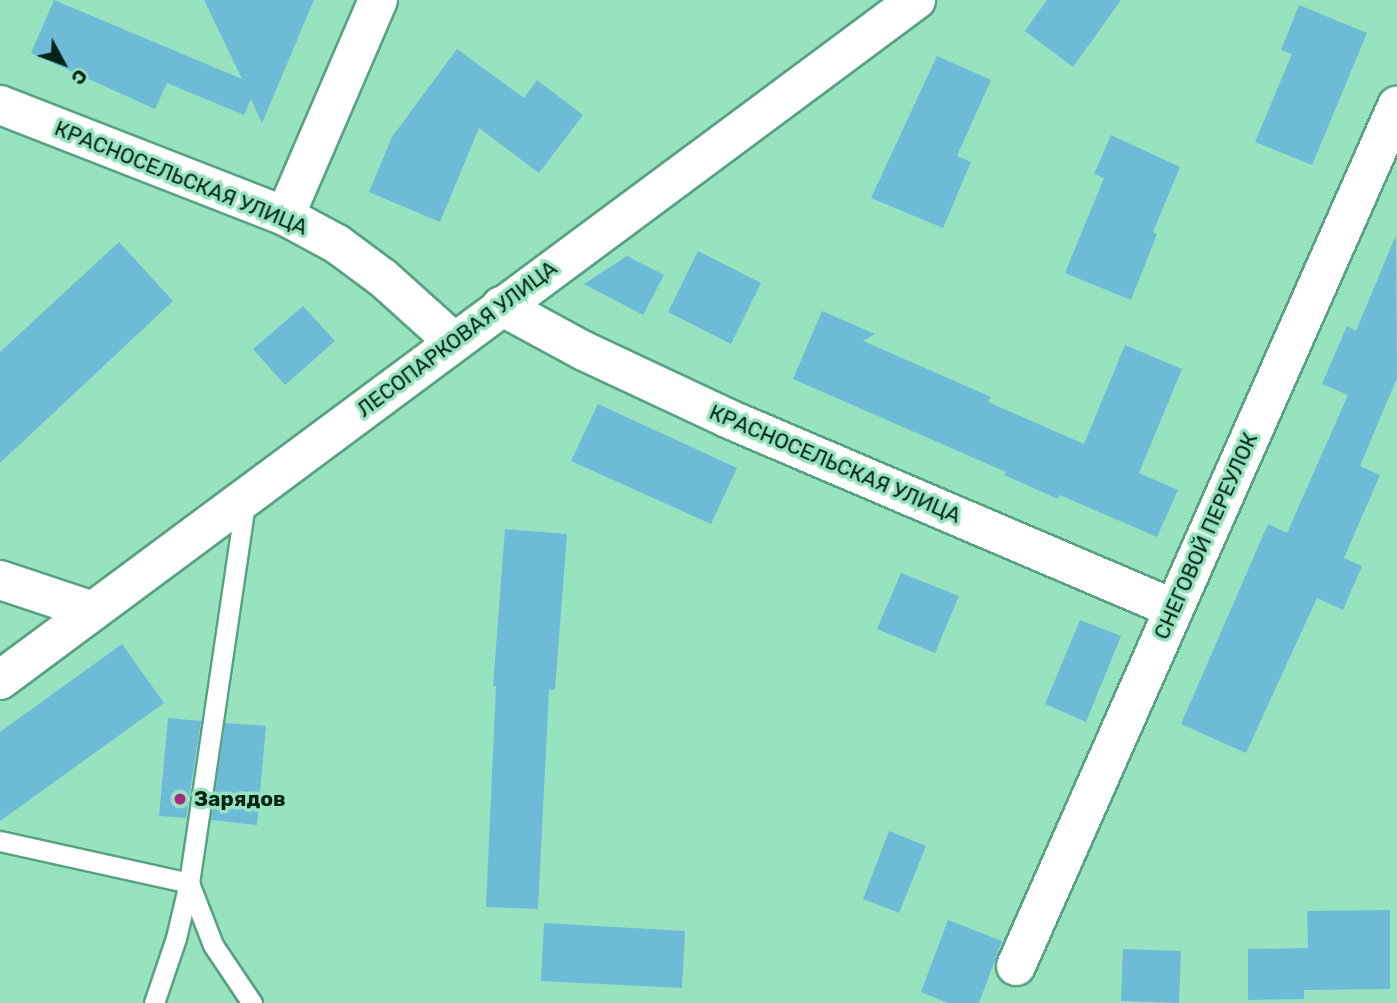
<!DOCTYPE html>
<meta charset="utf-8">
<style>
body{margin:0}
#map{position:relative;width:1397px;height:1003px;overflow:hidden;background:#97e3c0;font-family:Rubik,sans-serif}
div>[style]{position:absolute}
.building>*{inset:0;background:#6dbbd7}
.roads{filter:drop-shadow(2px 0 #57a281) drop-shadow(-2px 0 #57a281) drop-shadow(0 2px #57a281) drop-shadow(0 -2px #57a281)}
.service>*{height:19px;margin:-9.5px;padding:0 9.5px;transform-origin:9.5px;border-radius:9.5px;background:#fff}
.minor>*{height:38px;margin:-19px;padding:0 19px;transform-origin:19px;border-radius:19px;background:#fff}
.tertiary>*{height:38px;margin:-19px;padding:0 19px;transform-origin:19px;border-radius:19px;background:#fff}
.dots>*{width:19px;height:19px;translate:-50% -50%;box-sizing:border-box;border:4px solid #97e3c0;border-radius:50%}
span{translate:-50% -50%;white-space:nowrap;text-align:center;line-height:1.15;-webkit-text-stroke:7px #97e3c0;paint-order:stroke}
.street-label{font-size:21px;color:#032417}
.poi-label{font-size:21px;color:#032417;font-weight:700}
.left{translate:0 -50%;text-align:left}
.north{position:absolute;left:28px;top:28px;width:70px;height:70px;-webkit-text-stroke:5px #97e3c0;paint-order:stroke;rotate:131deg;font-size:19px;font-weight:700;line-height:28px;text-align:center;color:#032417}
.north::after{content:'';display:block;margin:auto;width:24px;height:32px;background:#032417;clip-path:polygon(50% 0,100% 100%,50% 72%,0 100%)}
</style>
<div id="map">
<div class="building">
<div style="clip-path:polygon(54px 0,242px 79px,204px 0,314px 0,262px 123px,251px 99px,244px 115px,167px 83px,155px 109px,31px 53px)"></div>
<div style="clip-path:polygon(1047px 0,1121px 0,1073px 67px,1025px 31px)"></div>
<div style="clip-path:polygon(1299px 5px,1367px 33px,1312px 165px,1255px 142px,1292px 54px,1281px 50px)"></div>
<div style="clip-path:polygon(457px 49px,524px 98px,537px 80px,583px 115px,539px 173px,479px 128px,440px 222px,369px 192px,392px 137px)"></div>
<div style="clip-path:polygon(937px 56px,991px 80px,957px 156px,971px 162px,943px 228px,871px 198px)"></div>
<div style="clip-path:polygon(1111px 135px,1180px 167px,1153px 232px,1157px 234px,1131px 300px,1065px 273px,1104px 178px,1094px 174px)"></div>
<div style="clip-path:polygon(1396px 235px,1397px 378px,1360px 466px,1380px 475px,1344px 558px,1362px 566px,1343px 610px,1317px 598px,1246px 753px,1181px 724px,1268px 524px,1287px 533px,1348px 395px,1322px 384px,1347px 326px,1356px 331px)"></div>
<div style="clip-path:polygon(119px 242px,173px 301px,0 463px,0 352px)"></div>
<div style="clip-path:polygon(698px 251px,761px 283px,731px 344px,668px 312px)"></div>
<div style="clip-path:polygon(627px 256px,664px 275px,643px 315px,584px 284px)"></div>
<div style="clip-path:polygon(303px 306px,335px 341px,285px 385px,253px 349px)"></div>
<div style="clip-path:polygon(822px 311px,875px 334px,863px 341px,991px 397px,988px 402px,1084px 444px,1125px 345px,1182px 369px,1139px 473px,1178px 490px,1157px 537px,1060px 495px,1058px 499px,1004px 475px,1006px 472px,793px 379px)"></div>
<div style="clip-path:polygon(598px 404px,737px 468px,711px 524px,571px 461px)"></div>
<div style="clip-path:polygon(505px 529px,567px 534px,555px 690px,549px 690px,538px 909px,486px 907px,496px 686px,493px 686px)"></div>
<div style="clip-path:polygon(901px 573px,959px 596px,935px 653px,877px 629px)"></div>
<div style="clip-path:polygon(1080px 620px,1121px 636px,1086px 722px,1045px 704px)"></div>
<div style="clip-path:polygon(122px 644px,164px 703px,0 821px,0 732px)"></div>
<div style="clip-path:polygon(168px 718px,201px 721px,186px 818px,159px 816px)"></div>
<div style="clip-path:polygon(225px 723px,266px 726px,257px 825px,211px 820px)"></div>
<div style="clip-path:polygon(889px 831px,926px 846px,899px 913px,863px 899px)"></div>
<div style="clip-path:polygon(1390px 910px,1390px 989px,1304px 990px,1304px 999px,1248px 1000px,1248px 949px,1308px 948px,1307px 911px)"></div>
<div style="clip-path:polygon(948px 920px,1002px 941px,979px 1003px,948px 1003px,921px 992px)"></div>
<div style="clip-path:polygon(544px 923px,685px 931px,682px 988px,541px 981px)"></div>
<div style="clip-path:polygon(1123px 949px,1181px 951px,1179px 1003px,1121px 1001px)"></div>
</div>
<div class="roads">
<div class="service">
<div style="left:0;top:841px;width:194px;rotate:12.5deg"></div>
<div style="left:189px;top:883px;width:389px;rotate:-81.6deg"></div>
<div style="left:189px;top:883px;width:66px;rotate:68.8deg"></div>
<div style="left:213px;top:945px;width:70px;rotate:56.1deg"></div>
<div style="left:154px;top:1003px;width:69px;rotate:-71.3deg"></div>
<div style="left:176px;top:938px;width:57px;rotate:-76.7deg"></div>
</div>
<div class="minor">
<div style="left:0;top:105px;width:306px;rotate:21.3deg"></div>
<div style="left:285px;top:216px;width:59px;rotate:28.3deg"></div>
<div style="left:337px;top:244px;width:57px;rotate:36.5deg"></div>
<div style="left:383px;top:278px;width:94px;rotate:42deg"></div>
<div style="left:285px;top:216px;width:235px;rotate:-66.7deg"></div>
<div style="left:501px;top:306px;width:94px;rotate:28.5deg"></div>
<div style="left:584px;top:351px;width:160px;rotate:25.1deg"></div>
<div style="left:729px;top:419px;width:484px;rotate:23.1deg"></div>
<div style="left:0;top:580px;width:95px;rotate:18.4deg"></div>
<div style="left:1016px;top:966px;width:941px;rotate:-66.11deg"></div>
</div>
<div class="tertiary">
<div style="left:0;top:680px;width:1141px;rotate:-36.59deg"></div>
</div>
</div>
<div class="dots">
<div style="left:180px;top:799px;background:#a52a7e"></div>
</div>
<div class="street-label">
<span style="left:181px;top:178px;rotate:22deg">КРАСНОСЕЛЬСКАЯ УЛИЦА</span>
<span style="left:457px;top:339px;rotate:-37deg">ЛЕСОПАРКОВАЯ УЛИЦА</span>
<span style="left:835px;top:464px;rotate:23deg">КРАСНОСЕЛЬСКАЯ УЛИЦА</span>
<span style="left:1206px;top:536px;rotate:-66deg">СНЕГОВОЙ ПЕРЕУЛОК</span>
</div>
<div class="poi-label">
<span class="left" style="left:194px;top:799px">Зарядов</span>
</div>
<div class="north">С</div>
</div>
